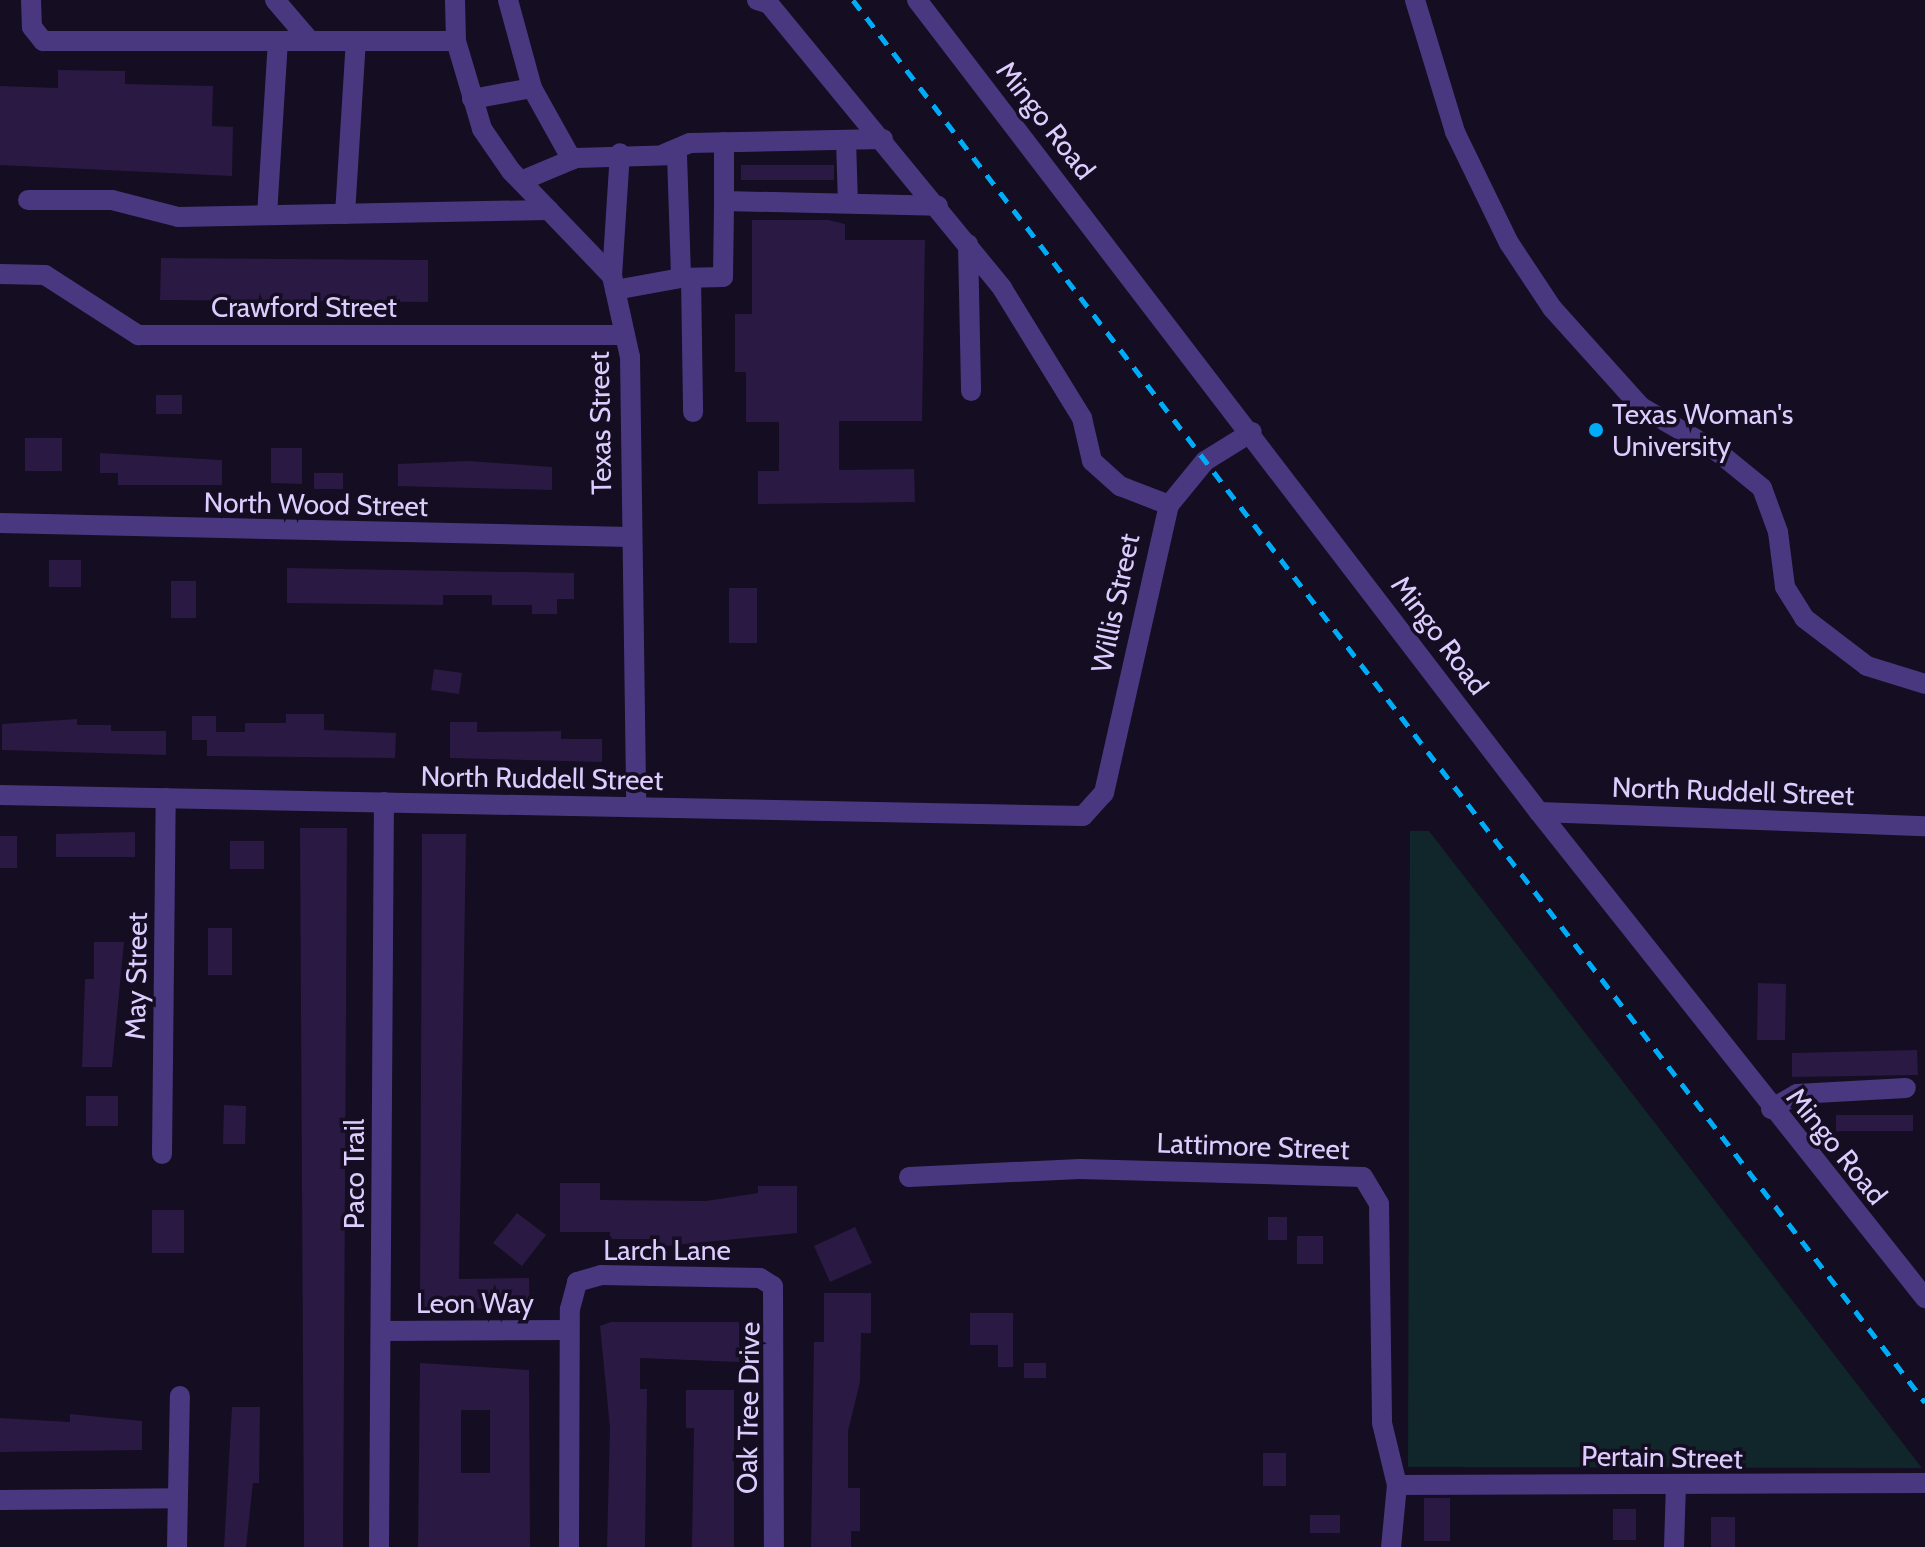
<!DOCTYPE html>
<style>
body{margin:0}
#map{position:relative;width:1925px;height:1547px;overflow:hidden;background:#150d21;font-family:Cabin,sans-serif}
div>[style]{position:absolute}
.green>*{inset:0;background:#10262b}
.building>*{inset:0;background:#2a1942}
.minor>*{height:20px;margin:-10px;padding:0 10px;transform-origin:10px;border-radius:10px;background:#493880}
.rail>*{height:5px;margin-top:-2.5px;transform-origin:0;background:repeating-linear-gradient(90deg,#00acf8 0 12px,transparent 0 22px)}
.dots>*{width:22px;height:22px;translate:-50% -50%;box-sizing:border-box;border:4px solid #150d21;border-radius:50%}
span{translate:-50% -50%;white-space:nowrap;text-align:center;line-height:1.15;-webkit-text-stroke:7px #150d21;paint-order:stroke}
.street-label{font-size:28px;color:#ddcdff}
.poi-label{font-size:28px;color:#ddcdff}
.left{translate:0 -50%;text-align:left}
</style>
<div id="map">
<div class="green">
<div style="clip-path:polygon(1410px 831px,1429px 831px,1922px 1468px,1408px 1467px)"></div>
</div>
<div class="building">
<div style="clip-path:polygon(58px 70px,125px 71px,125px 84px,213px 86px,212px 126px,233px 127px,232px 176px,0 165px,0 86px,58px 88px)"></div>
<div style="clip-path:polygon(741px 165px,834px 165px,834px 180px,741px 180px)"></div>
<div style="clip-path:polygon(752px 220px,828px 220px,845px 224px,845px 240px,925px 240px,922px 421px,839px 421px,839px 470px,914px 469px,915px 502px,758px 504px,758px 471px,779px 471px,779px 422px,746px 422px,746px 372px,735px 372px,735px 314px,752px 314px)"></div>
<div style="clip-path:polygon(161px 258px,428px 260px,428px 302px,160px 300px)"></div>
<div style="clip-path:polygon(156px 395px,182px 395px,182px 414px,156px 414px)"></div>
<div style="clip-path:polygon(25px 438px,62px 438px,62px 471px,25px 471px)"></div>
<div style="clip-path:polygon(271px 448px,302px 448px,302px 484px,271px 483px)"></div>
<div style="clip-path:polygon(100px 453px,222px 460px,222px 485px,118px 485px,118px 473px,100px 473px)"></div>
<div style="clip-path:polygon(468px 461px,552px 467px,552px 490px,398px 486px,398px 464px)"></div>
<div style="clip-path:polygon(314px 473px,343px 473px,343px 489px,314px 489px)"></div>
<div style="clip-path:polygon(49px 560px,81px 560px,81px 587px,49px 587px)"></div>
<div style="clip-path:polygon(287px 568px,574px 573px,574px 599px,557px 599px,557px 614px,532px 614px,532px 605px,492px 605px,492px 595px,443px 595px,443px 605px,287px 603px)"></div>
<div style="clip-path:polygon(171px 581px,196px 581px,196px 618px,171px 618px)"></div>
<div style="clip-path:polygon(729px 588px,757px 588px,757px 643px,729px 643px)"></div>
<div style="clip-path:polygon(434px 669px,462px 673px,459px 694px,431px 690px)"></div>
<div style="clip-path:polygon(286px 714px,324px 714px,324px 730px,396px 733px,395px 758px,207px 756px,207px 740px,192px 740px,192px 716px,216px 716px,216px 732px,245px 732px,245px 723px,286px 723px)"></div>
<div style="clip-path:polygon(77px 719px,77px 725px,111px 725px,111px 731px,166px 731px,166px 755px,2px 750px,2px 724px)"></div>
<div style="clip-path:polygon(450px 722px,477px 722px,477px 732px,561px 731px,561px 739px,602px 739px,602px 762px,450px 758px)"></div>
<div style="clip-path:polygon(300px 828px,347px 828px,343px 1547px,304px 1547px)"></div>
<div style="clip-path:polygon(135px 832px,135px 857px,56px 857px,56px 834px)"></div>
<div style="clip-path:polygon(422px 834px,466px 834px,459px 1279px,529px 1278px,530px 1309px,420px 1308px)"></div>
<div style="clip-path:polygon(0 836px,17px 836px,17px 868px,0 868px)"></div>
<div style="clip-path:polygon(230px 841px,264px 841px,264px 869px,230px 869px)"></div>
<div style="clip-path:polygon(208px 928px,232px 928px,232px 975px,208px 975px)"></div>
<div style="clip-path:polygon(94px 942px,124px 942px,112px 1067px,82px 1067px,85px 979px,94px 979px)"></div>
<div style="clip-path:polygon(1758px 983px,1786px 984px,1785px 1040px,1757px 1040px)"></div>
<div style="clip-path:polygon(1917px 1050px,1918px 1075px,1792px 1077px,1792px 1053px)"></div>
<div style="clip-path:polygon(86px 1096px,118px 1096px,118px 1126px,86px 1126px)"></div>
<div style="clip-path:polygon(224px 1105px,246px 1106px,245px 1144px,223px 1144px)"></div>
<div style="clip-path:polygon(1836px 1115px,1913px 1115px,1913px 1131px,1836px 1131px)"></div>
<div style="clip-path:polygon(560px 1183px,600px 1183px,600px 1200px,706px 1201px,758px 1193px,758px 1186px,797px 1186px,797px 1233px,655px 1247px,655px 1239px,610px 1239px,610px 1232px,560px 1232px)"></div>
<div style="clip-path:polygon(152px 1210px,184px 1210px,184px 1253px,152px 1253px)"></div>
<div style="clip-path:polygon(517px 1213px,546px 1235px,522px 1266px,493px 1243px)"></div>
<div style="clip-path:polygon(1268px 1217px,1287px 1217px,1287px 1240px,1268px 1240px)"></div>
<div style="clip-path:polygon(855px 1227px,872px 1263px,830px 1282px,814px 1246px)"></div>
<div style="clip-path:polygon(1297px 1236px,1323px 1236px,1323px 1264px,1297px 1264px)"></div>
<div style="clip-path:polygon(824px 1293px,871px 1293px,871px 1333px,861px 1333px,860px 1382px,848px 1431px,848px 1488px,860px 1488px,860px 1531px,851px 1531px,851px 1547px,811px 1547px,814px 1342px,824px 1342px)"></div>
<div style="clip-path:polygon(970px 1313px,1013px 1313px,1013px 1367px,998px 1367px,998px 1345px,970px 1345px)"></div>
<div style="clip-path:polygon(611px 1322px,739px 1322px,739px 1362px,640px 1358px,640px 1389px,647px 1389px,645px 1547px,607px 1547px,610px 1428px,600px 1326px)"></div>
<div style="clip-path:polygon(evenodd,420px 1363px,529px 1370px,530px 1547px,418px 1547px,420px 1363px,461px 1410px,490px 1410px,490px 1473px,461px 1473px,461px 1410px)"></div>
<div style="clip-path:polygon(1024px 1363px,1046px 1363px,1046px 1378px,1024px 1378px)"></div>
<div style="clip-path:polygon(686px 1390px,734px 1390px,734px 1547px,692px 1547px,694px 1428px,686px 1428px)"></div>
<div style="clip-path:polygon(232px 1407px,260px 1407px,259px 1483px,253px 1483px,246px 1547px,224px 1547px)"></div>
<div style="clip-path:polygon(70px 1414px,142px 1421px,142px 1450px,0 1452px,0 1418px,70px 1422px)"></div>
<div style="clip-path:polygon(1263px 1453px,1286px 1453px,1286px 1486px,1263px 1486px)"></div>
<div style="clip-path:polygon(1424px 1498px,1450px 1498px,1450px 1541px,1424px 1541px)"></div>
<div style="clip-path:polygon(1613px 1509px,1636px 1509px,1636px 1540px,1613px 1540px)"></div>
<div style="clip-path:polygon(1310px 1515px,1340px 1515px,1340px 1533px,1310px 1533px)"></div>
<div style="clip-path:polygon(1711px 1517px,1735px 1517px,1735px 1547px,1711px 1547px)"></div>
</div>
<div class="minor">
<div style="left:31px;top:0;width:27px;rotate:88deg"></div>
<div style="left:32px;top:27px;width:18px;rotate:52deg"></div>
<div style="left:43px;top:41px;width:413px"></div>
<div style="left:275px;top:0;width:54px;rotate:49.5deg"></div>
<div style="left:455px;top:0;width:41px;rotate:88.6deg"></div>
<div style="left:456px;top:41px;width:92px;rotate:73.5deg"></div>
<div style="left:482px;top:129px;width:51px;rotate:55.4deg"></div>
<div style="left:511px;top:171px;width:146px;rotate:46.1deg"></div>
<div style="left:612px;top:276px;width:83px;rotate:77.5deg"></div>
<div style="left:630px;top:357px;width:448px;rotate:89.2deg"></div>
<div style="left:508px;top:0;width:91px;rotate:74.7deg"></div>
<div style="left:532px;top:88px;width:82px;rotate:60.9deg"></div>
<div style="left:757px;top:0;width:13px;rotate:18deg"></div>
<div style="left:769px;top:4px;width:367px;rotate:50.6deg"></div>
<div style="left:1002px;top:288px;width:153px;rotate:58.4deg"></div>
<div style="left:1082px;top:418px;width:44px;rotate:76.9deg"></div>
<div style="left:1092px;top:461px;width:38px;rotate:42deg"></div>
<div style="left:1120px;top:486px;width:53px;rotate:21.2deg"></div>
<div style="left:917px;top:0;width:1023px;rotate:52.55deg"></div>
<div style="left:1539px;top:812px;width:621px;rotate:51.54deg"></div>
<div style="left:1415px;top:0;width:138px;rotate:73.1deg"></div>
<div style="left:1455px;top:132px;width:123px;rotate:64.1deg"></div>
<div style="left:1509px;top:243px;width:78px;rotate:56.5deg"></div>
<div style="left:1552px;top:308px;width:133px;rotate:48deg"></div>
<div style="left:1641px;top:407px;width:89px;rotate:30.3deg"></div>
<div style="left:1718px;top:452px;width:57px;rotate:39.3deg"></div>
<div style="left:1762px;top:488px;width:47px;rotate:70deg"></div>
<div style="left:1778px;top:532px;width:55px;rotate:82.7deg"></div>
<div style="left:1785px;top:587px;width:36px;rotate:58deg"></div>
<div style="left:1804px;top:618px;width:79px;rotate:37.3deg"></div>
<div style="left:1867px;top:666px;width:61px;rotate:17.2deg"></div>
<div style="left:472px;top:99px;width:61px;rotate:-10.4deg"></div>
<div style="left:846px;top:140px;width:62px;rotate:88.2deg"></div>
<div style="left:724px;top:142px;width:59px;rotate:90deg"></div>
<div style="left:724px;top:201px;width:214px;rotate:1.3deg"></div>
<div style="left:664px;top:154px;width:28px;rotate:-23deg"></div>
<div style="left:690px;top:143px;width:193px;rotate:-1.2deg"></div>
<div style="left:521px;top:181px;width:60px;rotate:-22.7deg"></div>
<div style="left:576px;top:158px;width:101px;rotate:-1.7deg"></div>
<div style="left:677px;top:155px;width:123px;rotate:88.1deg"></div>
<div style="left:681px;top:278px;width:67px;rotate:169.7deg"></div>
<div style="left:28px;top:200px;width:84px"></div>
<div style="left:112px;top:200px;width:68px;rotate:14.4deg"></div>
<div style="left:178px;top:217px;width:371px;rotate:-1.1deg"></div>
<div style="left:345px;top:214px;width:173px;rotate:-86.4deg"></div>
<div style="left:267px;top:215px;width:174px;rotate:-86.4deg"></div>
<div style="left:968px;top:244px;width:147px;rotate:88.8deg"></div>
<div style="left:0;top:274px;width:45px;rotate:1.3deg"></div>
<div style="left:45px;top:275px;width:111px;rotate:32.8deg"></div>
<div style="left:138px;top:335px;width:487px"></div>
<div style="left:612px;top:276px;width:123px;rotate:-86.3deg"></div>
<div style="left:681px;top:278px;width:42px;rotate:-1.4deg"></div>
<div style="left:723px;top:277px;width:76px;rotate:-89.2deg"></div>
<div style="left:691px;top:278px;width:134px;rotate:89.1deg"></div>
<div style="left:0;top:523px;width:630px;rotate:1.27deg"></div>
<div style="left:0;top:795px;width:1083px;rotate:1.11deg"></div>
<div style="left:1083px;top:816px;width:31px;rotate:-48deg"></div>
<div style="left:1104px;top:793px;width:295px;rotate:-77.3deg"></div>
<div style="left:1169px;top:505px;width:57px;rotate:-50.7deg"></div>
<div style="left:1205px;top:461px;width:55px;rotate:-31.7deg"></div>
<div style="left:1539px;top:812px;width:386px;rotate:2.1deg"></div>
<div style="left:1771px;top:1109px;width:30px;rotate:-30deg"></div>
<div style="left:1797px;top:1094px;width:109px;rotate:-3.2deg"></div>
<div style="left:162px;top:1154px;width:356px;rotate:-89.4deg"></div>
<div style="left:909px;top:1177px;width:171px;rotate:-2.7deg"></div>
<div style="left:1080px;top:1169px;width:283px;rotate:1.6deg"></div>
<div style="left:1363px;top:1177px;width:31px;rotate:59deg"></div>
<div style="left:1379px;top:1204px;width:219px;rotate:89.2deg"></div>
<div style="left:1382px;top:1423px;width:64px;rotate:76.4deg"></div>
<div style="left:1397px;top:1485px;width:62px;rotate:95.5deg"></div>
<div style="left:381px;top:1331px;width:188px;rotate:-0.3deg"></div>
<div style="left:1397px;top:1485px;width:528px;rotate:-0.22deg"></div>
<div style="left:0;top:1500px;width:177px;rotate:-0.6deg"></div>
<div style="left:177px;top:1547px;width:151px;rotate:-88.9deg"></div>
<div style="left:379px;top:1547px;width:745px;rotate:-89.62deg"></div>
<div style="left:569px;top:1547px;width:238px;rotate:-89.8deg"></div>
<div style="left:570px;top:1309px;width:28px;rotate:-75deg"></div>
<div style="left:577px;top:1282px;width:25px;rotate:-16deg"></div>
<div style="left:601px;top:1275px;width:159px;rotate:1.1deg"></div>
<div style="left:760px;top:1278px;width:15px;rotate:32deg"></div>
<div style="left:773px;top:1286px;width:261px;rotate:89.8deg"></div>
<div style="left:1674px;top:1547px;width:62px;rotate:-88.2deg"></div>
</div>
<div class="rail">
<div style="left:853px;top:0;width:1765px;rotate:52.6deg"></div>
</div>
<div class="dots">
<div style="left:1596px;top:430px;background:#00acf8"></div>
</div>
<div class="street-label">
<span style="left:1046px;top:120px;rotate:52deg">Mingo Road</span>
<span style="left:304px;top:307px">Crawford Street</span>
<span style="left:600px;top:423px;rotate:-91deg">Texas Street</span>
<span style="left:316px;top:504px;rotate:1deg">North Wood Street</span>
<span style="left:1115px;top:603px;rotate:-78deg">Willis Street</span>
<span style="left:1440px;top:635px;rotate:53deg">Mingo Road</span>
<span style="left:542px;top:778px;rotate:1deg">North Ruddell Street</span>
<span style="left:1733px;top:791px;rotate:2deg">North Ruddell Street</span>
<span style="left:136px;top:976px;rotate:-89deg">May Street</span>
<span style="left:1253px;top:1146px;rotate:2deg">Lattimore Street</span>
<span style="left:1837px;top:1146px;rotate:51deg">Mingo Road</span>
<span style="left:354px;top:1174px;rotate:-90deg">Paco Trail</span>
<span style="left:667px;top:1250px">Larch Lane</span>
<span style="left:475px;top:1303px">Leon Way</span>
<span style="left:748px;top:1408px;rotate:-89deg">Oak Tree Drive</span>
<span style="left:1662px;top:1457px;rotate:1deg">Pertain Street</span>
</div>
<div class="poi-label">
<span class="left" style="left:1612px;top:430px">Texas Woman's<br>University</span>
</div>
</div>
